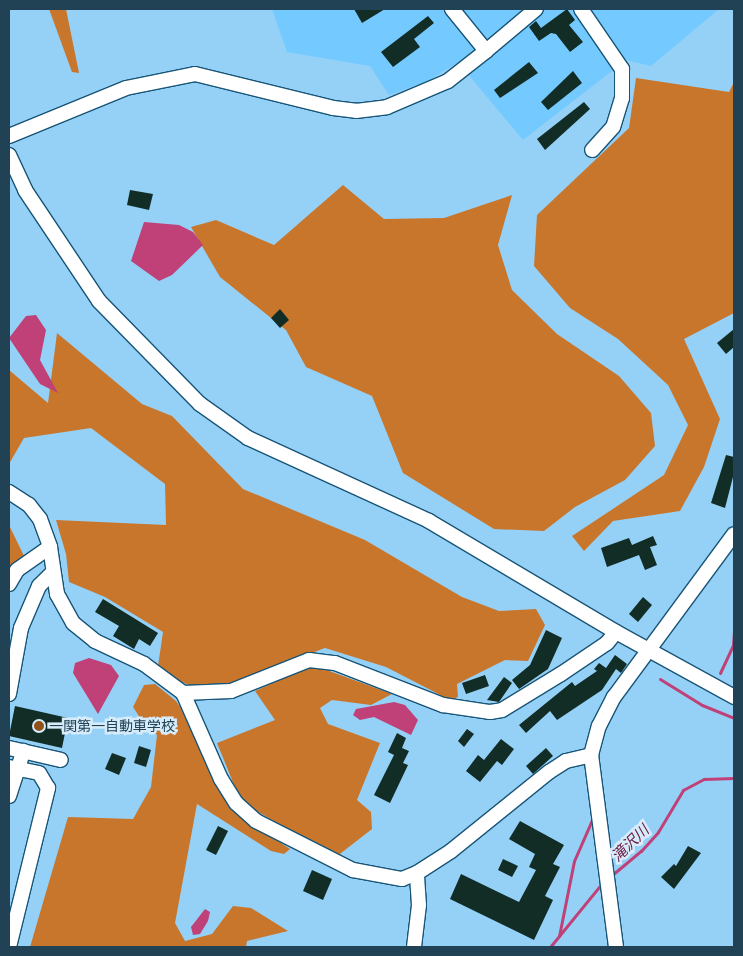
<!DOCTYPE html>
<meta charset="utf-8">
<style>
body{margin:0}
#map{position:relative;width:743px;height:956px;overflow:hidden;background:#95d1f7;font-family:"Archivo Narrow","Noto Sans JP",sans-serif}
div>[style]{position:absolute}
.built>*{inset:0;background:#74c9fe}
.forest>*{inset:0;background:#c9762d}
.water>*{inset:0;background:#bf4177}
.stream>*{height:3px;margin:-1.5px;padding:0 1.5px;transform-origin:1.5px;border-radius:1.5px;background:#bf4177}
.building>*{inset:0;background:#122c26}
.roads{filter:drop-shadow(1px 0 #185576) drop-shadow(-1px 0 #185576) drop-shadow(0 1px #185576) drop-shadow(0 -1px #185576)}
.minor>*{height:14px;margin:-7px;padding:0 7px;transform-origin:7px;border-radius:7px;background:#fff}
.dots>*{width:14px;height:14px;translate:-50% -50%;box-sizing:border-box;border:2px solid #d7ecfb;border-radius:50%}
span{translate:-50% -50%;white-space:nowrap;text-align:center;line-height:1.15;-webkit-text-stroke:5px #d7ecfb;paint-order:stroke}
.poi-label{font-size:14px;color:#214154}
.left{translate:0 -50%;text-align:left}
.water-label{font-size:15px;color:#6c1b40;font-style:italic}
.frame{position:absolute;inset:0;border:10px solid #214154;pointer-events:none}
</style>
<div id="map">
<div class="built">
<div style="clip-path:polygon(272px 9px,719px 9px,651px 66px,626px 60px,523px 140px,458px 62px,428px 81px,389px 95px,370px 66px,287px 52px)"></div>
</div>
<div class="forest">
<div style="clip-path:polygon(49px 9px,66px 9px,79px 73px,72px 72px)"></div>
<div style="clip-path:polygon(636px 78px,729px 92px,734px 82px,734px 313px,684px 339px,720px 419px,704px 467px,680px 511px,613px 521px,584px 551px,572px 536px,664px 475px,688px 425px,668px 385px,618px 339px,570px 308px,534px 266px,537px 215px,629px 128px)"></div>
<div style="clip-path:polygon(343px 185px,384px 219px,444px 218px,512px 195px,498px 245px,512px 290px,557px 334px,619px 376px,651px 413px,655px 446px,625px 480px,575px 507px,544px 531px,494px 529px,403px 473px,372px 396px,306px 367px,286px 330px,220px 277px,191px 227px,216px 220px,274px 245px)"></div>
<div style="clip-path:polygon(57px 333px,142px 404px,172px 416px,243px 489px,365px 540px,462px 597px,499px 611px,536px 609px,545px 625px,528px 661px,505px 660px,457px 684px,458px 697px,450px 700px,386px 667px,325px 648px,231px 683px,189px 685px,168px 676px,158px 666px,163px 632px,105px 597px,69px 582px,66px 554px,56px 520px,166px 525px,165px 484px,91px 428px,24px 438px,9px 464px,9px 370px,48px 403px)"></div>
<div style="clip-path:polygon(9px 525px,25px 558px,9px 569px)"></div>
<div style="clip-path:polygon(313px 665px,392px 694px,371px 705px,332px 700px,320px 708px,328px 724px,380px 743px,357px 800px,371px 812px,372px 829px,336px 857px,241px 802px,217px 743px,275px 720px,255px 691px)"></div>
<div style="clip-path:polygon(155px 684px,176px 701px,192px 724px,225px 797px,240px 816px,290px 849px,284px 854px,271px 851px,197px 804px,175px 923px,185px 941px,212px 934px,233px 906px,251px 908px,288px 931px,247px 941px,246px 947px,30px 947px,68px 817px,133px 819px,151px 787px,157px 735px,144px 724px,133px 707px,144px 685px)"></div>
</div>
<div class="water">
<div style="clip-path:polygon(144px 222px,179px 225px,193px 232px,203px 245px,172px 275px,159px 281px,131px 261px)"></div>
<div style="clip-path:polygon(36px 315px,46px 330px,40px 360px,58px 393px,40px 384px,9px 338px,26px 316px)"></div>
<div style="clip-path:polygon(89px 658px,111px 665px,119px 676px,98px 714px,73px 673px,75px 663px)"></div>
<div style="clip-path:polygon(394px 702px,405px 705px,418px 720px,411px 735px,374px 717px,360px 720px,353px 715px,356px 709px)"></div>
<div style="clip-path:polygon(205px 909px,210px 912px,208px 921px,200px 934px,193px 935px,191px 927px)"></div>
</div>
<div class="stream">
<div style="left:720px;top:673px;width:31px;rotate:-65deg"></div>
<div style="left:733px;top:645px;width:16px;rotate:-86deg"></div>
<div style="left:660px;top:679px;width:49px;rotate:31.8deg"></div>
<div style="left:702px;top:705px;width:35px;rotate:22deg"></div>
<div style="left:612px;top:875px;width:38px;rotate:-40deg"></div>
<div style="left:641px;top:851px;width:25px;rotate:-48deg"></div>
<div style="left:658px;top:832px;width:49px;rotate:-59.2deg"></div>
<div style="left:683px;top:790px;width:24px;rotate:-28deg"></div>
<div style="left:704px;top:779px;width:30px;rotate:-2deg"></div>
<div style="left:559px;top:936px;width:76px;rotate:-78.7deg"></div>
<div style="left:574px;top:861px;width:43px;rotate:-66.4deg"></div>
<div style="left:550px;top:947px;width:84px;rotate:-50.8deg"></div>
</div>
<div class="building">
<div style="clip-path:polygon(354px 9px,385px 9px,362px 23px)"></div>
<div style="clip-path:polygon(567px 9px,575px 20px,569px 25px,583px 42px,570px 52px,556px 34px,551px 33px,539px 41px,529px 27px,536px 21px,541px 28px)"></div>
<div style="clip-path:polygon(428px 16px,434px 23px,414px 39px,420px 47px,393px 67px,381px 52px)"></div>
<div style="clip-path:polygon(529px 62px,538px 73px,500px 98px,494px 90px)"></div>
<div style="clip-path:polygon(573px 71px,582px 83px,548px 110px,541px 102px)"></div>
<div style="clip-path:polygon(584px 102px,590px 109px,545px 150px,537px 139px)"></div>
<div style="clip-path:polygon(130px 190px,153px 194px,149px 210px,127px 205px)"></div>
<div style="clip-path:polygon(280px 309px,289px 320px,280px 328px,271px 318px)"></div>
<div style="clip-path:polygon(734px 329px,734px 347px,726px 354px,717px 343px)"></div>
<div style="clip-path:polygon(726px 455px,734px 457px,734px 473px,725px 508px,711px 503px)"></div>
<div style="clip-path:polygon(653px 536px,657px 545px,650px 547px,657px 565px,645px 570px,639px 555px,607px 567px,601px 548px,629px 538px,632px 545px)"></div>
<div style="clip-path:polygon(643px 597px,652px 605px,638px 622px,629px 614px)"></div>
<div style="clip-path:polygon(103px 599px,158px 633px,150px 646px,139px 639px,134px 649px,113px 636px,119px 626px,95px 612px)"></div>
<div style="clip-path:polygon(546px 630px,562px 638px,548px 669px,519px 689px,512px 680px,530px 665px)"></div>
<div style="clip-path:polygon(615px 655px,627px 664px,621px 673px,616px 669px,602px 690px,557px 720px,550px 711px,526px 733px,519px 725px,572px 682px,575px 686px,597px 671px,594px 669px,599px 663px,606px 668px)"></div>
<div style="clip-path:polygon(485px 675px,489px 686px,466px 694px,462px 683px)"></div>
<div style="clip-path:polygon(504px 677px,512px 683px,499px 702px,487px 700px)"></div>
<div style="clip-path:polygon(15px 706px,68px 718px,62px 748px,9px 736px)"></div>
<div style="clip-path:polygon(467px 729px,474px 734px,464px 747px,458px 741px)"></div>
<div style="clip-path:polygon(397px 733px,406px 738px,402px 748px,409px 751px,403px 763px,408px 765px,390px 803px,374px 795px,394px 755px,388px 752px)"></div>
<div style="clip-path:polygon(501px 739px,514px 749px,502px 765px,497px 761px,480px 782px,466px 771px,478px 755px,484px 760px)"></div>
<div style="clip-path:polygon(139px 746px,151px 750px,146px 767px,134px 763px)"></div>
<div style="clip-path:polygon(546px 748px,553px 756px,533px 774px,526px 766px)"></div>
<div style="clip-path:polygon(112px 753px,126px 758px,119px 775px,105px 769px)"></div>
<div style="clip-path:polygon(520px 821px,564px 845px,553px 864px,560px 867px,545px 896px,553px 900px,534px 940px,450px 899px,461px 874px,519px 902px,536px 870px,529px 867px,535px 854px,509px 839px)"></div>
<div style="clip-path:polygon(218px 826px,228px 831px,216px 855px,206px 850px)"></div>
<div style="clip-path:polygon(688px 846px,701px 853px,674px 889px,661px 877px,674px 864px,676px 866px)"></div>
<div style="clip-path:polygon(503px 859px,518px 866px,512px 877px,498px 870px)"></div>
<div style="clip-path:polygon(312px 870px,332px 879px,323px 900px,303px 891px)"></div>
</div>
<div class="roads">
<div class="minor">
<div style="left:452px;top:9px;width:54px;rotate:51deg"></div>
<div style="left:486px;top:51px;width:65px;rotate:-40deg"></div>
<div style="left:581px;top:9px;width:73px;rotate:55.7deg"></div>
<div style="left:622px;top:69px;width:29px;rotate:90deg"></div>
<div style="left:622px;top:98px;width:30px;rotate:107deg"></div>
<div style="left:613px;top:127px;width:31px;rotate:132deg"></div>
<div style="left:9px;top:136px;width:126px;rotate:-22.3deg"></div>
<div style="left:126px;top:88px;width:70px;rotate:-11.5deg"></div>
<div style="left:195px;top:74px;width:142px;rotate:13.8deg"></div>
<div style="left:333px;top:108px;width:23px;rotate:7deg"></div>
<div style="left:356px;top:111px;width:31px;rotate:-7deg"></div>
<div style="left:387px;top:107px;width:66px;rotate:-23.1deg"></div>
<div style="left:448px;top:81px;width:48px;rotate:-38.3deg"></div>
<div style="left:9px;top:155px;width:38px;rotate:65deg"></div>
<div style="left:25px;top:190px;width:133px;rotate:56.3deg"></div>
<div style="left:99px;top:301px;width:144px;rotate:45.6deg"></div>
<div style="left:200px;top:404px;width:59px;rotate:35.3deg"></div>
<div style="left:248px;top:438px;width:199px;rotate:24.6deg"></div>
<div style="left:429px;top:521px;width:217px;rotate:30.7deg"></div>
<div style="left:616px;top:632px;width:135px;rotate:28.8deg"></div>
<div style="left:9px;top:492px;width:24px;rotate:33deg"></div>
<div style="left:29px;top:505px;width:18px;rotate:52deg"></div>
<div style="left:40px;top:519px;width:30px;rotate:70deg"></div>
<div style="left:50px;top:547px;width:48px;rotate:81.5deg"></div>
<div style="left:57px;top:594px;width:33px;rotate:61deg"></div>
<div style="left:73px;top:623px;width:28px;rotate:39deg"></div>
<div style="left:95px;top:641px;width:54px;rotate:25.1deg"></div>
<div style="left:144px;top:664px;width:49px;rotate:36.6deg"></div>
<div style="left:183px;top:693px;width:94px;rotate:66.2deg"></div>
<div style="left:221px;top:779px;width:28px;rotate:58deg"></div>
<div style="left:236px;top:803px;width:27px;rotate:42deg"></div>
<div style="left:256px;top:821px;width:109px;rotate:26.8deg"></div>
<div style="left:353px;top:870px;width:50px;rotate:10.4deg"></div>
<div style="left:402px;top:879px;width:16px;rotate:-22deg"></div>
<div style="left:417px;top:873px;width:40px;rotate:-32.9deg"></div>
<div style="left:451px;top:851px;width:126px;rotate:-38.9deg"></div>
<div style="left:549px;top:772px;width:20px;rotate:-33deg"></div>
<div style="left:566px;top:761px;width:26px;rotate:-13deg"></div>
<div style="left:9px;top:584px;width:16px;rotate:-60deg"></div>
<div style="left:17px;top:570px;width:40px;rotate:-34.9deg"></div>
<div style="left:183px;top:693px;width:48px;rotate:-2.4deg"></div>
<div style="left:231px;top:691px;width:84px;rotate:-21.7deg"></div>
<div style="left:309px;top:660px;width:26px;rotate:7deg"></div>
<div style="left:335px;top:663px;width:116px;rotate:21.3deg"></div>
<div style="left:443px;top:705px;width:48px;rotate:8.5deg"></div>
<div style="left:490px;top:712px;width:12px;rotate:-9deg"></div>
<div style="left:502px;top:710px;width:69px;rotate:-31.4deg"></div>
<div style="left:561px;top:674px;width:55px;rotate:-34deg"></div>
<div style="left:607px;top:643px;width:14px;rotate:-51deg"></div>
<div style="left:9px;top:694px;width:67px;rotate:-79.7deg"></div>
<div style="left:21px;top:628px;width:46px;rotate:-66.8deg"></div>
<div style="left:39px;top:586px;width:20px;rotate:-45deg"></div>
<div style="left:9px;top:748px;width:53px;rotate:13deg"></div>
<div style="left:9px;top:796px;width:28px;rotate:-72deg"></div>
<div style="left:18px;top:769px;width:9px;rotate:-167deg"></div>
<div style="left:9px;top:947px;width:164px;rotate:-76.2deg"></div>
<div style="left:48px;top:788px;width:17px;rotate:-121deg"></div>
<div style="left:39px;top:773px;width:21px;rotate:-169deg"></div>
<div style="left:18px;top:769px;width:19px;rotate:-74deg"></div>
<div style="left:414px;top:947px;width:42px;rotate:-83.2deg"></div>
<div style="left:419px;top:905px;width:32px;rotate:-94deg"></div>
<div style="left:616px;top:947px;width:194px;rotate:-97.4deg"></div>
<div style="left:591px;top:755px;width:30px;rotate:-75deg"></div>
<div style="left:599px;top:726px;width:33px;rotate:-63deg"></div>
<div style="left:614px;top:697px;width:202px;rotate:-53.6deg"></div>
</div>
</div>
<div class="dots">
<div style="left:39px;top:726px;background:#905118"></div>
</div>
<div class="poi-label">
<span class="left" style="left:49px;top:726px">一関第一自動車学校</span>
</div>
<div class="water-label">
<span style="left:630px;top:843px;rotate:-44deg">滝沢川</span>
</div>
<div class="frame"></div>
</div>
